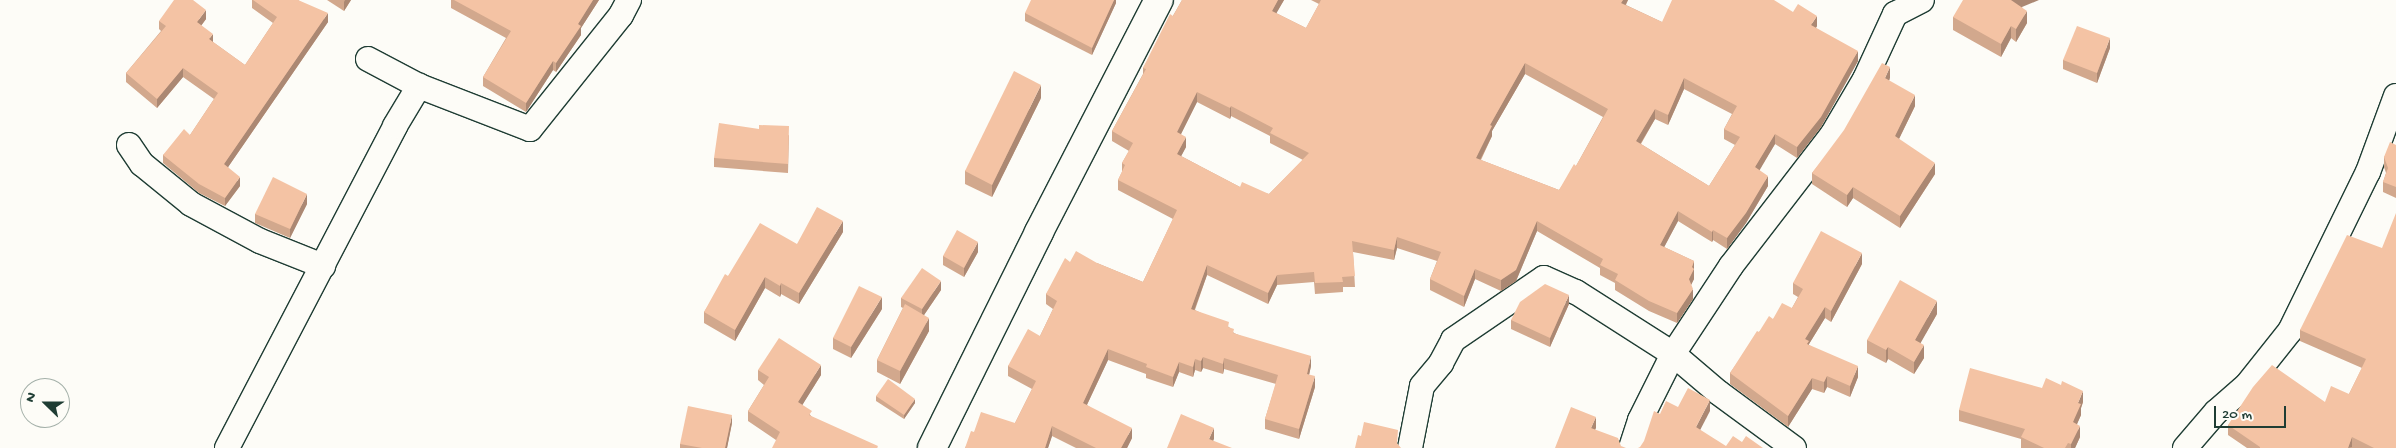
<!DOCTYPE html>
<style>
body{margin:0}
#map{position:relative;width:2396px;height:448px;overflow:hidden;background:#fdfcf7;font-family:"Gochi Hand",sans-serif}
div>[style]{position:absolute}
.roads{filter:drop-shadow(1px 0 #1f3d34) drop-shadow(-1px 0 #1f3d34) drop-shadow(0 1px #1f3d34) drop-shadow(0 -1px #1f3d34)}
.street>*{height:24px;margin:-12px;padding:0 12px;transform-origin:12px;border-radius:12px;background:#fdfcf7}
.secondary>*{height:28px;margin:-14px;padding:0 14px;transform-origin:14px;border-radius:14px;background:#fdfcf7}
.wall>*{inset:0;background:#d2a88d}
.shaded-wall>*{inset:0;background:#ab8873}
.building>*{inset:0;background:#f4c3a4}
span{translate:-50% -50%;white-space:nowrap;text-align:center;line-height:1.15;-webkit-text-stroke:4.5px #fdfcf7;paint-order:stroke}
.north{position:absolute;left:20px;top:378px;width:50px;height:50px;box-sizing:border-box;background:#fdfcf7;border:1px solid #a4b0a9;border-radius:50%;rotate:292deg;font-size:14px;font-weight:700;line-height:20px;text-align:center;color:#1f3d34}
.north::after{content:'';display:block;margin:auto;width:18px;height:22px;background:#1f3d34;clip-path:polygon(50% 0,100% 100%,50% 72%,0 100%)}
.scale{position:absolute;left:2214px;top:406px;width:72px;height:22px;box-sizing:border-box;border:2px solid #1f3d34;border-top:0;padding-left:6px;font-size:15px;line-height:18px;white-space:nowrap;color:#1f3d34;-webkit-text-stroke:4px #fdfcf7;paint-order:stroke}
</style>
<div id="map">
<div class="roads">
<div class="street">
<div style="left:368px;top:59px;width:58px;rotate:27.9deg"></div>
<div style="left:419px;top:86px;width:119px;rotate:21.2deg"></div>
<div style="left:530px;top:129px;width:146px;rotate:-51.4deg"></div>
<div style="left:621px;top:15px;width:17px;rotate:-62deg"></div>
<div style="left:129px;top:145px;width:23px;rotate:56deg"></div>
<div style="left:142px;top:164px;width:63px;rotate:39.2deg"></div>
<div style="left:191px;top:204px;width:78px;rotate:28.2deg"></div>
<div style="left:260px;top:241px;width:68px;rotate:21.6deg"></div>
<div style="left:227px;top:448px;width:363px;rotate:-62.4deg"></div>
<div style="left:395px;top:126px;width:47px;rotate:-59deg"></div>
<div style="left:1410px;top:448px;width:63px;rotate:-79deg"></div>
<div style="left:1422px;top:386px;width:30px;rotate:-50deg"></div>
<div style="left:1441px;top:363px;width:26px;rotate:-62deg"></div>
<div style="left:1453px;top:340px;width:110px;rotate:-34.3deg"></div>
<div style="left:1544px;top:278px;width:35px;rotate:24deg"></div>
<div style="left:1576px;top:292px;width:115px;rotate:32.6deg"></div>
<div style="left:1673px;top:354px;width:60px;rotate:40.3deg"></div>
<div style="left:1719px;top:393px;width:93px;rotate:36.3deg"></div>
<div style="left:1631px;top:448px;width:29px;rotate:-72deg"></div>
<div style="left:1640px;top:420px;width:74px;rotate:-63.4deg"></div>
<div style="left:1673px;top:354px;width:105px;rotate:-56.6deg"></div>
<div style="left:1731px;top:266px;width:165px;rotate:-52.4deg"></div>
<div style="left:1832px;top:135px;width:65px;rotate:-59.5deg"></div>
<div style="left:1865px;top:79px;width:72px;rotate:-65.2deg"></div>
<div style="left:1895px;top:14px;width:30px;rotate:-27deg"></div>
<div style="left:2185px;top:448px;width:48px;rotate:-49.3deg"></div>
<div style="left:2216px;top:412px;width:41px;rotate:-41.1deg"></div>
<div style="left:2247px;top:385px;width:69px;rotate:-51.5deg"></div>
<div style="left:2290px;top:331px;width:177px;rotate:-63.9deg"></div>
<div style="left:2368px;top:172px;width:81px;rotate:-69.8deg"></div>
</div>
<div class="secondary">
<div style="left:932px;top:448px;width:241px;rotate:-63.6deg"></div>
<div style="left:1039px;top:232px;width:261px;rotate:-62.7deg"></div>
</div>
</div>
<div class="wall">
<div style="clip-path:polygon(252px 0,298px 0,328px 22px,228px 167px,240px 186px,225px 206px,199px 193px,163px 163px,163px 155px,190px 135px,214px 99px,183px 77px,157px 108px,126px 82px,126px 73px,161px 31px,159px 29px,159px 21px,206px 19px,201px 26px,213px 42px,245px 65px,273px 23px,252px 8px)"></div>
<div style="clip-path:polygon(327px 0,351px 0,344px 11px)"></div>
<div style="clip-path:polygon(451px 0,599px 0,581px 28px,581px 35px,556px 72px,553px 70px,526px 112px,483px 86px,483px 77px,506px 38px,451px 8px)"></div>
<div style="clip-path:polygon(1116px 0,1116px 3px,1092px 55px,1025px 21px,1025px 13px)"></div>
<div style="clip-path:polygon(evenodd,1182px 0,1284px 0,1276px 13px,1306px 28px,1319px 4px,1311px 0,1628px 0,1626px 5px,1662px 22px,1793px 12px,1817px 26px,1816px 28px,1858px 61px,1821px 127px,1797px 158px,1775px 144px,1759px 170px,1768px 186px,1746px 223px,1727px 249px,1713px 240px,1712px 242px,1678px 221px,1664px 247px,1694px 261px,1694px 279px,1691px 285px,1693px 299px,1677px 323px,1649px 311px,1615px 290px,1615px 283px,1600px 275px,1600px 268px,1537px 231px,1516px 281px,1501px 291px,1475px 279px,1464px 307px,1430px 290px,1430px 279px,1437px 261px,1397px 248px,1394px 260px,1353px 252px,1355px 287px,1343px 287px,1343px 292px,1315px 294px,1314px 282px,1277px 285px,1268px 304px,1207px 275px,1195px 310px,1229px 327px,1234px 333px,1311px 366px,1309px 375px,1315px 387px,1299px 439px,1265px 429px,1265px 419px,1276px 384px,1224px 369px,1223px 374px,1203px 368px,1201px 372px,1195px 370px,1193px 377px,1179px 372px,1173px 387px,1146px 378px,1146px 374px,1108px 360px,1087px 405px,1132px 438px,1127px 448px,1076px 448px,1052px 436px,1048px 448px,965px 448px,974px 432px,1015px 423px,1032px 389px,1008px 376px,1008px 366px,1040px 336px,1053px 309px,1046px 304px,1046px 294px,1070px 262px,1097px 263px,1143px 282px,1173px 219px,1118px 190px,1118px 180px,1122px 172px,1122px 163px,1129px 151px,1112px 141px,1112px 131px,1143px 74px,1143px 68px,1182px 0,1525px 74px,1603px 117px,1576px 166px,1559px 190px,1481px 160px,1492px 136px,1492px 131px,1525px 74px,1182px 0,1684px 89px,1732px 114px,1724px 129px,1724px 139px,1735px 145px,1709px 186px,1641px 144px,1655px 119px,1668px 125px,1684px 89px,1182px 0,1197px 102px,1230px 119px,1231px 116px,1270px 136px,1270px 143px,1303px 160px,1269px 194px,1240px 187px,1181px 156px,1186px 147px,1181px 134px,1197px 102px)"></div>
<div style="clip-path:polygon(2022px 7px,2027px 23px,2016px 42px,2011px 38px,2001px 57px,1953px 30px,1953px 17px)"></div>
<div style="clip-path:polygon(2110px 48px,2097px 83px,2063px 69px,2063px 60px)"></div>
<div style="clip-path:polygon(1890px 78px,1889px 81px,1915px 106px,1899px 139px,1935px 174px,1900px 228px,1853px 198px,1847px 207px,1812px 184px,1812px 173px)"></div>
<div style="clip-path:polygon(1041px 98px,992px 197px,965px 184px,965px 171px)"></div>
<div style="clip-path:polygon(789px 135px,788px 173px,714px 167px,714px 158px)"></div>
<div style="clip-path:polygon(2396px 145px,2396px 198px,2383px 192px,2383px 182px,2386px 173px,2384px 167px,2384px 157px)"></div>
<div style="clip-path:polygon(307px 204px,290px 238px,255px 223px,255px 214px)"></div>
<div style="clip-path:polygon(843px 232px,799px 304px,781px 294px,780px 297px,765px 288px,735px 341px,704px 323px,704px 312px,728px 276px,797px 244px)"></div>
<div style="clip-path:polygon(2382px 248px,2396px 448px,2247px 448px,2228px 435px,2228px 425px,2325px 402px,2349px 394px,2362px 368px,2300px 341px,2300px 330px)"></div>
<div style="clip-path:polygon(978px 252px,964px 277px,943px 265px,943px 256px)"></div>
<div style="clip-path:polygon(1862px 264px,1831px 322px,1825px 318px,1809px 344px,1809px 345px,1858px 377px,1850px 397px,1827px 387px,1824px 393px,1812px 389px,1788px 427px,1730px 384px,1730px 373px,1759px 332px,1773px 319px,1792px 308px,1798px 297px,1793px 294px,1793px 283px)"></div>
<div style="clip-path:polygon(941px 290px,924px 315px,929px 331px,900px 384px,877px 372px,877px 360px,903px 308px,901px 307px,901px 298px)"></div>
<div style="clip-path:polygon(1569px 304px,1550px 347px,1511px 329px,1511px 320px)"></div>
<div style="clip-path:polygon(882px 309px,851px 358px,833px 349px,833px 338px)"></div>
<div style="clip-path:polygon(1937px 314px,1920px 343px,1924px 358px,1914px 374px,1888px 359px,1886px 363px,1867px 353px,1867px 340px)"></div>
<div style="clip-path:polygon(758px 370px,821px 375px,802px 405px,812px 417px,878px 448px,776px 440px,748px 421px,748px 411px,764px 385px,758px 380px)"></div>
<div style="clip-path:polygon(876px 396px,915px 403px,904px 419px,876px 401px)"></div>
<div style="clip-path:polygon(2083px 402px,2081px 408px,2081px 415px,2077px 424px,2080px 437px,2075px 448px,2021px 448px,2021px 439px,1959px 421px,1959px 410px)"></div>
<div style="clip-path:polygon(732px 423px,727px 448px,680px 448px,680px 444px)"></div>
</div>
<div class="shaded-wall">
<div style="clip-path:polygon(345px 0,351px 0,344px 11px,344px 2px)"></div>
<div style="clip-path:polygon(593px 0,599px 0,581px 28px,581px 35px,556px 72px,556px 63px,578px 24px)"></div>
<div style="clip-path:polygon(1114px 0,1116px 0,1116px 3px,1092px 55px,1092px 48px)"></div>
<div style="clip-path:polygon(1278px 0,1284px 0,1272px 21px,1272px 11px)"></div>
<div style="clip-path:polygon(1623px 0,1628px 0,1621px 13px,1621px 3px)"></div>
<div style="clip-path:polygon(2010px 0,2039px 0,2010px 12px)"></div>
<div style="clip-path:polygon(206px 10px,206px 19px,197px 31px,197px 22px)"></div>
<div style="clip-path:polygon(2027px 11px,2027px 23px,2016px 42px,2016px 29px)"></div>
<div style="clip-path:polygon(328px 13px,328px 22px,224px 173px,224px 164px)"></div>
<div style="clip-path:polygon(1817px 16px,1817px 26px,1811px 35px,1811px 25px)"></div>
<div style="clip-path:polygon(2011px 26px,2011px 38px,2001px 57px,2001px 44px)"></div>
<div style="clip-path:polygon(213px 34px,213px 43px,209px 39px)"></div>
<div style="clip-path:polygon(2110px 38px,2110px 48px,2097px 83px,2097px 73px)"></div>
<div style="clip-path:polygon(1858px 51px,1858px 61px,1821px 127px,1797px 158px,1797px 147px)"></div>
<div style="clip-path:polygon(553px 61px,553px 70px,526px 112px,526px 103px)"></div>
<div style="clip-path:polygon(1525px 63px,1525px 74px,1492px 131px,1492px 136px,1476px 168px,1476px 158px,1490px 125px)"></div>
<div style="clip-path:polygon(1890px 67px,1890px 78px,1885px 90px,1885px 78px)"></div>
<div style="clip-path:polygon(183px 68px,183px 77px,157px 108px,157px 99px)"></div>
<div style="clip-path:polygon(1684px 78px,1684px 89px,1668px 125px,1668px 115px)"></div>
<div style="clip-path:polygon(1041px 85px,1041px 98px,992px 197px,992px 185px)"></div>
<div style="clip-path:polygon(1197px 92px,1197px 102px,1177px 142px,1177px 132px)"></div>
<div style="clip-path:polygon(1915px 95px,1915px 106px,1895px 147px,1895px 136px)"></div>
<div style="clip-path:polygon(1231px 106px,1231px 116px,1230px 119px,1230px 108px)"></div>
<div style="clip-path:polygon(1655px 109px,1655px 119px,1636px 151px,1636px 141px)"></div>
<div style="clip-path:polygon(1775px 134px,1775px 144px,1755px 178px,1755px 167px)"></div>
<div style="clip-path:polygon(1186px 137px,1186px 147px,1177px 164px,1177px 154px)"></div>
<div style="clip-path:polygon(1935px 163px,1935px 174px,1900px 228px,1900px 216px)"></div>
<div style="clip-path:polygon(1768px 176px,1768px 186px,1746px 223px,1727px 249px,1727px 238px)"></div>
<div style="clip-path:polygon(240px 177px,240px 186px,225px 206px,225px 198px)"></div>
<div style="clip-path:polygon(1853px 187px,1853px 198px,1847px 207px,1847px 195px)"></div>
<div style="clip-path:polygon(307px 194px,307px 204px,290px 238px,290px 229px)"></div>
<div style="clip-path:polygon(1678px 211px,1678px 221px,1660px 255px,1660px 245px)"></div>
<div style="clip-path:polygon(843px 221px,843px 232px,799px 304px,799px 293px)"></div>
<div style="clip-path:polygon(1537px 221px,1537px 231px,1516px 281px,1501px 291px,1501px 280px)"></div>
<div style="clip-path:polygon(1713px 230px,1713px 240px,1712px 242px,1712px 232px)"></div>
<div style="clip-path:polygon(1397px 237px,1397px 248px,1394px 260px,1394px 250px)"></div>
<div style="clip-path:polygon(978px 242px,978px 252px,964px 277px,964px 268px)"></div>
<div style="clip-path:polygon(1862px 253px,1862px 264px,1831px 322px,1831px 311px)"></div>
<div style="clip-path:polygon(1694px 261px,1694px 279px,1689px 289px,1689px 279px,1692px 267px)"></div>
<div style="clip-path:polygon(1207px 265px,1207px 275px,1191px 319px,1191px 309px)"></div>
<div style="clip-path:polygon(1475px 269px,1475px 279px,1464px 307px,1464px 296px)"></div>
<div style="clip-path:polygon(1277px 275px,1277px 285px,1268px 304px,1268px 293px)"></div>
<div style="clip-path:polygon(765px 277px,765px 288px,735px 341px,735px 330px)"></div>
<div style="clip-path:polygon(941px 281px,941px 290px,922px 318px,922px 309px)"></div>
<div style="clip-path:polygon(781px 283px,781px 294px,780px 297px,780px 286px)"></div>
<div style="clip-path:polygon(1693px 289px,1693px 299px,1677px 323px,1677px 313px)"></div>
<div style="clip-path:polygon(1569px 295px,1569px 304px,1550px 347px,1550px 338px)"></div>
<div style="clip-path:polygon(882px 297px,882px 309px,851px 358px,851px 347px)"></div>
<div style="clip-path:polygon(1937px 301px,1937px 314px,1915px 353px,1915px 340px)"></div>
<div style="clip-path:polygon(1825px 307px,1825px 318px,1809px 344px,1809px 352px,1805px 339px)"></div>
<div style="clip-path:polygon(929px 318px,929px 331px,900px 384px,900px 371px)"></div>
<div style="clip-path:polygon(1924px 345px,1924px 358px,1914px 374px,1914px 362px)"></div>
<div style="clip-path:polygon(1888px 347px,1888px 359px,1886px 363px,1886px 350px)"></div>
<div style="clip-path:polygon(1108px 349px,1108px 360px,1083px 413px,1083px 403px)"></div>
<div style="clip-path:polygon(1311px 356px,1311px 366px,1307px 384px,1307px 374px)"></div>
<div style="clip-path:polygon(1203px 357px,1203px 368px,1201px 372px,1201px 361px)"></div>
<div style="clip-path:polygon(1224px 358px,1224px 369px,1223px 374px,1223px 364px)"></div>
<div style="clip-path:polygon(1195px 359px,1195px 370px,1193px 377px,1193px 367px)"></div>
<div style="clip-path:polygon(1179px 362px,1179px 372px,1173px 387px,1173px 377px)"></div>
<div style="clip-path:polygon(821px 365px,821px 375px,798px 412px,798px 402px)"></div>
<div style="clip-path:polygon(1858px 366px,1858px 377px,1850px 397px,1850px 386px)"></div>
<div style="clip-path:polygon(1315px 376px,1315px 387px,1299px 439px,1299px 429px)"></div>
<div style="clip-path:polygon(1827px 376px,1827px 387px,1824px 393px,1824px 382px)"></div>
<div style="clip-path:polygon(1812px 378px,1812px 389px,1788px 427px,1788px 416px)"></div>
<div style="clip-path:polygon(2083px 391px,2083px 402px,2081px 408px,2081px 415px,2073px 433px,2073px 422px,2078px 403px)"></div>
<div style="clip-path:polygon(915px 399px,915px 403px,904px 419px,904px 415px)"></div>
<div style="clip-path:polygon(1710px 400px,1710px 411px,1696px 438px,1696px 427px)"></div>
<div style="clip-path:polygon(732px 415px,732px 423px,727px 448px,725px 448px)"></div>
<div style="clip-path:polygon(1596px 417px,1596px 428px,1591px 439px,1591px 428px)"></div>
<div style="clip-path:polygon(1052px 426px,1052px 436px,1048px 448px,1045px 448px)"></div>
<div style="clip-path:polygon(2080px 426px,2080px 437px,2075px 448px,2071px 448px,2071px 444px)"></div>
<div style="clip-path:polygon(1132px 428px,1132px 438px,1127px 448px,1121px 448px)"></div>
<div style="clip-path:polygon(1214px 428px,1214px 439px,1210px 448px,1209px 439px)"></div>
<div style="clip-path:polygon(2352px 437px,2352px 447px,2348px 448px)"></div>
</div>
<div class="building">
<div style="clip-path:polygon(174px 0,193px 0,206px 10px,197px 22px,213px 34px,209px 39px,245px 65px,277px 17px,253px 0,298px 0,328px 13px,224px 164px,240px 177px,225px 198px,199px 184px,163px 155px,184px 129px,190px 135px,218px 93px,183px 68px,157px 99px,126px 73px,166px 26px,159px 21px)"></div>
<div style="clip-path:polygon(454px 0,593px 0,578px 24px,581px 26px,556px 63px,553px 61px,526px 103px,483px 77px,511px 31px)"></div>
<div style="clip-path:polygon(1031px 0,1114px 0,1092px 48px,1025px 13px)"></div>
<div style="clip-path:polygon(evenodd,1182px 0,1278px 0,1272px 11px,1306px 28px,1321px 0,1623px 0,1621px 3px,1662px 22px,1672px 0,1774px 0,1793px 12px,1798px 4px,1817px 16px,1811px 25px,1858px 51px,1821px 117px,1797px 147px,1775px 134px,1755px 167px,1768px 176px,1746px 213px,1727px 238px,1713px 230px,1712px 232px,1678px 211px,1660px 245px,1694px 261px,1692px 267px,1694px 269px,1689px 279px,1693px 289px,1677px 313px,1649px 301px,1615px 280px,1618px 274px,1600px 265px,1603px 259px,1537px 221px,1516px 270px,1501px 280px,1475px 269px,1464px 296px,1430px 279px,1441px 252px,1397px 237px,1394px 250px,1352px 241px,1355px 276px,1342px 277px,1343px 282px,1315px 283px,1314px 272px,1277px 275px,1268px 293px,1207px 265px,1191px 309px,1229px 322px,1228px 327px,1234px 329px,1233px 333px,1311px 356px,1307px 374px,1315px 376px,1299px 429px,1265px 419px,1278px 375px,1224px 358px,1223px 364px,1203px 357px,1201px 361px,1195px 359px,1193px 367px,1179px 362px,1173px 377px,1146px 367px,1147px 364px,1108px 349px,1083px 403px,1132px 428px,1121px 448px,1096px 448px,1052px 426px,1045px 448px,965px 448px,971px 431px,974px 432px,981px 412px,1015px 423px,1036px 381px,1008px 366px,1028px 329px,1040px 336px,1057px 301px,1046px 294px,1065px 258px,1070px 262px,1076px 251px,1097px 263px,1143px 282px,1177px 210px,1118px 180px,1125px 165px,1122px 163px,1133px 143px,1112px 131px,1146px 69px,1143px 68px,1170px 14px,1173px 16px,1182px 0,1525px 63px,1608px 109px,1576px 166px,1574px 164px,1559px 190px,1476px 158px,1492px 126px,1490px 125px,1525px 63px,1182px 0,1684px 78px,1737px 106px,1724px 129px,1740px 137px,1709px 186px,1636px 141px,1655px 109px,1668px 115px,1684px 78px,1182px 0,1197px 92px,1230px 108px,1231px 106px,1273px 128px,1270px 133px,1309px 153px,1269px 194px,1242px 182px,1240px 187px,1177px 154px,1186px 137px,1177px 132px,1197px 92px)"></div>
<div style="clip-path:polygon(1963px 0,2011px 0,2027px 11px,2016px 29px,2011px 26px,2001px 44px,1953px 17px)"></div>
<div style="clip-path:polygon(2077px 26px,2110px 38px,2097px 73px,2063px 60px)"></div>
<div style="clip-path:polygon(1882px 63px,1890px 67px,1885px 78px,1915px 95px,1895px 136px,1935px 163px,1900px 216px,1853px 187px,1847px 195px,1812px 173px,1844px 130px)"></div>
<div style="clip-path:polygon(1014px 71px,1041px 85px,992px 185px,965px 171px)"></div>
<div style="clip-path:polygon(719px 123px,759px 129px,759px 125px,789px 126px,788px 164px,714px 158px)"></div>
<div style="clip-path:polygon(2390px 142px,2396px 145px,2396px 187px,2383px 182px,2388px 168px,2384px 157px)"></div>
<div style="clip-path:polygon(273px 177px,307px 194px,290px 229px,255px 214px)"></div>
<div style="clip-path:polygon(817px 207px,843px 221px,799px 293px,781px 283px,780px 286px,765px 277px,735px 330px,704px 312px,725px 274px,728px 276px,760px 223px,797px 244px)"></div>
<div style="clip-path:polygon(2396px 213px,2396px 448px,2374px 448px,2352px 437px,2348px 448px,2260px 448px,2260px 447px,2228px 425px,2253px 387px,2272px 365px,2325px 402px,2331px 386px,2349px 394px,2366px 359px,2300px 330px,2347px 235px,2382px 248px)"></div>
<div style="clip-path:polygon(957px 230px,978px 242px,964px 268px,943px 256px)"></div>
<div style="clip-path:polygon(1821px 231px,1862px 253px,1831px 311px,1825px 307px,1805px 339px,1809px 341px,1807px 344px,1858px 366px,1850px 386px,1827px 376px,1824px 382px,1812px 378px,1788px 416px,1730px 373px,1757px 331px,1759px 332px,1769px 316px,1773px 319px,1782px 303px,1792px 308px,1803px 289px,1793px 283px)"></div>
<div style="clip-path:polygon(922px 268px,941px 281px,922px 309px,901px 298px)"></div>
<div style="clip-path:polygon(1900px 280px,1937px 301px,1915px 340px,1924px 345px,1914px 362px,1888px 347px,1886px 350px,1867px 340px)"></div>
<div style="clip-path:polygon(1545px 284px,1569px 295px,1550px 338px,1511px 320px,1520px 302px)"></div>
<div style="clip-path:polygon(859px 286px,882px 297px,851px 347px,833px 338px)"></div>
<div style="clip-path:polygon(905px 304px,929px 318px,900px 371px,877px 360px)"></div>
<div style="clip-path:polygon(779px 338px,821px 365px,798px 402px,812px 411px,809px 415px,878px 446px,877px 448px,772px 448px,780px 432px,748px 411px,769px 377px,758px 370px)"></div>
<div style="clip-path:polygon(1970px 368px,2042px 388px,2046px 378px,2061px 385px,2062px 381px,2083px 391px,2078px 403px,2081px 404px,2073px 422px,2080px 426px,2071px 444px,2068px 443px,2065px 448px,2044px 448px,2021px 437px,2025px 429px,1959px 410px)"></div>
<div style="clip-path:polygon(888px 379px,915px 399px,904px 415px,876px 396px)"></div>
<div style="clip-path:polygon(1688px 388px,1710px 400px,1696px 427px,1726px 446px,1733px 436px,1742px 442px,1746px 436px,1763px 448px,1638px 448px,1640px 447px,1644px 441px,1654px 411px,1660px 414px,1666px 401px,1678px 407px)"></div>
<div style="clip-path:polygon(688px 406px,732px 415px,725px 448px,702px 448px,680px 444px)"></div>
<div style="clip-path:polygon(1571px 407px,1596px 417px,1591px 428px,1618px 438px,1621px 446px,1626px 448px,1555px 448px)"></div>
<div style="clip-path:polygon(1181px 414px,1214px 428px,1209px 439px,1232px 448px,1167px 448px)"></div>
<div style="clip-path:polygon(1364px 422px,1398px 430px,1397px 443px,1401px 448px,1355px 448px,1358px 435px,1361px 436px)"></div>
</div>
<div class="north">N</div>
<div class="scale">20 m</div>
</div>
